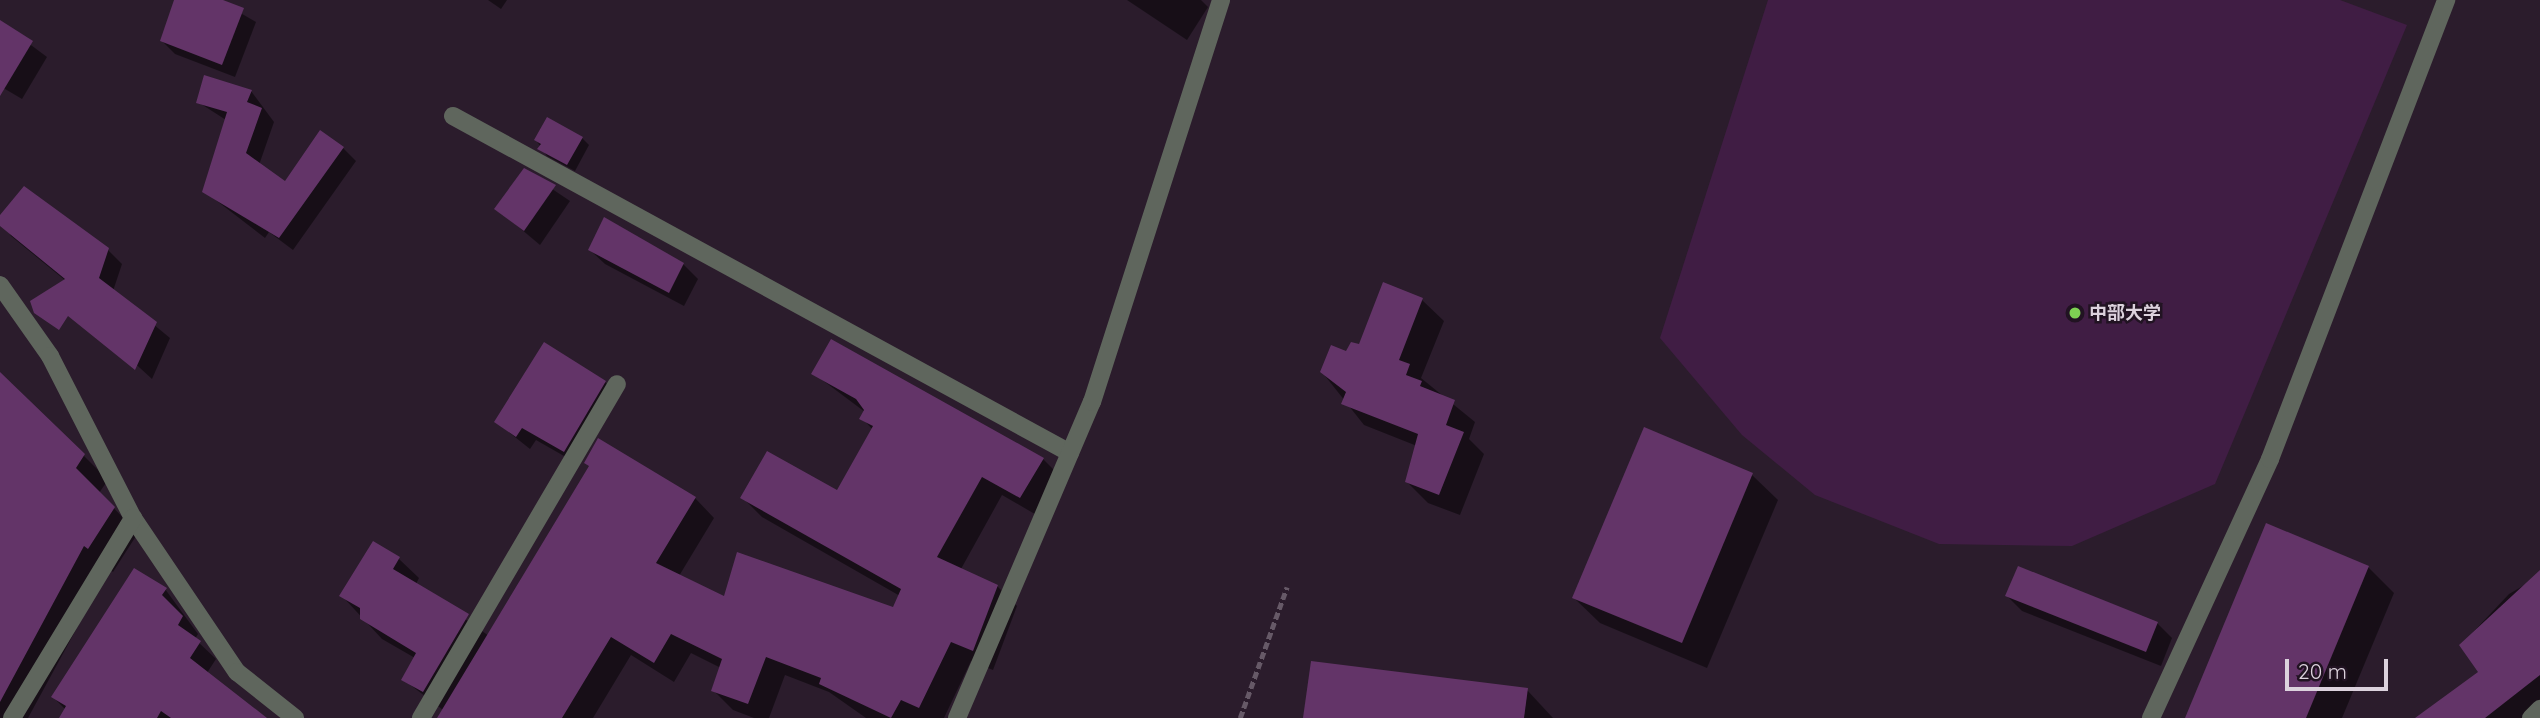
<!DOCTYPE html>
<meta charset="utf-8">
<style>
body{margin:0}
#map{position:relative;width:2540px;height:718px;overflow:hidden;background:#2b1c2c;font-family:Quicksand,"Noto Sans JP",sans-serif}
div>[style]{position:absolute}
.green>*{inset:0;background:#401d44}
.shadow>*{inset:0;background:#0007}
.building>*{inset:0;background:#633468}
.path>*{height:4.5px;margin-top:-2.25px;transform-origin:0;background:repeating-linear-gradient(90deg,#665967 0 7px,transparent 0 10.5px)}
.minor>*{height:18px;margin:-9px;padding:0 9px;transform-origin:9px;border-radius:9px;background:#5f665d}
.dots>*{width:19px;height:19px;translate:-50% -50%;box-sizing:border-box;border:4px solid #211322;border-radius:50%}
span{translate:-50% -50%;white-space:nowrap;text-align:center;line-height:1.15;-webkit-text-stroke:5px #211322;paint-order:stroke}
.poi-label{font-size:18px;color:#dcd2dd;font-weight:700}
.left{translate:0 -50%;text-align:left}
.scale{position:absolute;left:2285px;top:659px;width:103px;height:32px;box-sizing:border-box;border:4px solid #dcd2dd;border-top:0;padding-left:9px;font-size:21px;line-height:24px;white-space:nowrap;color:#dcd2dd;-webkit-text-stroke:5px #211322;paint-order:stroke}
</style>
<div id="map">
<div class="green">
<div style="clip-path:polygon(1768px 0,2340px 0,2407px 25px,2215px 484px,2072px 546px,1939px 544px,1815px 495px,1742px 435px,1660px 338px)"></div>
</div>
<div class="shadow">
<div style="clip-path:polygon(177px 0,218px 0,256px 22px,235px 77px,175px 54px,162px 41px)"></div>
<div style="clip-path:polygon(488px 0,507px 0,501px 9px)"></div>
<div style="clip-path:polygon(1127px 0,1201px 0,1208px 7px,1187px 40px)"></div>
<div style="clip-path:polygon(0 22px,47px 57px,22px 99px,0 86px)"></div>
<div style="clip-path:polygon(251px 91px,274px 122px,259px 165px,286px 183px,343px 148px,356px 161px,293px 250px,269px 232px,265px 238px,204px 191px,226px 120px,198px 102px)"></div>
<div style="clip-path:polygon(582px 138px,589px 145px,575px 171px,547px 156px,536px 140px)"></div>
<div style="clip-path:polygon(524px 170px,570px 201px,540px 245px,496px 208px)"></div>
<div style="clip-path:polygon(0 218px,108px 250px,122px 264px,113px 291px,170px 338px,152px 379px,68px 302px,66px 281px,11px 236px)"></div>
<div style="clip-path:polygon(590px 250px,683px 264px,698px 279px,684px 306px,605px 264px)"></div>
<div style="clip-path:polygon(1384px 284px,1422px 300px,1444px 321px,1421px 378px,1475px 422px,1469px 439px,1484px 454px,1460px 515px,1428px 503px,1407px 482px,1417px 446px,1364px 425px,1322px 372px,1360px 347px)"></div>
<div style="clip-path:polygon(813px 373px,1043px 459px,1063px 479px,1040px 517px,1002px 495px,961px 569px,997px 586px,1017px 606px,993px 670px,971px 661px,944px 718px,866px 718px,829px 692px,785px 675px,769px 718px,754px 718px,733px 710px,713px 690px,721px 668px,691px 653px,674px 682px,631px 655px,593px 718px,439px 718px,443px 710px,404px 680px,415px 658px,382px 639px,342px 596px,374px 543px,399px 559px,419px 578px,416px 584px,489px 636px,695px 498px,714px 518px,679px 576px,725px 598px,894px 609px,900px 596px,762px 517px,742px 497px,837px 493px,873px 430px,862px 418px,865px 412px)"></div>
<div style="clip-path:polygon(605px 382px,618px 395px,578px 464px,536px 440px,530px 449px,496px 422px)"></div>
<div style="clip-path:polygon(11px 383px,108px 480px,99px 493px,138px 533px,113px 572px,109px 569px,28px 718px,0 718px,0 396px)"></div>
<div style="clip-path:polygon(1752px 475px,1778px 500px,1707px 668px,1600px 623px,1574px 598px)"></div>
<div style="clip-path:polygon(2267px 525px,2368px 567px,2394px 593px,2342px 718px,2187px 718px)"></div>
<div style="clip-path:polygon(2540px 576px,2540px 709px,2528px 718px,2418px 718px,2480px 673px,2461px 645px,2509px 594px)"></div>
<div style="clip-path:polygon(165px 589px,198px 634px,195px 639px,216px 659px,207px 673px,265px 718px,61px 718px,66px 710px,53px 697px)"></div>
<div style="clip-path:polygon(2007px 596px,2157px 623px,2172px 638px,2161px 666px,2022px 611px)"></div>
<div style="clip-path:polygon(1527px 690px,1553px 718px,1305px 718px)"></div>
</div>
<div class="building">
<div style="clip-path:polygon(174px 0,223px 0,244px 8px,222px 65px,160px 41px)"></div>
<div style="clip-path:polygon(0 20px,33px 41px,0 96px)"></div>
<div style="clip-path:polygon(204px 75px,252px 90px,247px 102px,262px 108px,246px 153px,285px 181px,320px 130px,344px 147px,279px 238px,202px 192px,227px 112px,196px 103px)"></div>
<div style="clip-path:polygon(547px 117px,583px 137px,567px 165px,537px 149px,541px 144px,534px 140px)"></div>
<div style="clip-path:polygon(524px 168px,556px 185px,524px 231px,494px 209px)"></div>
<div style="clip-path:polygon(24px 186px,109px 248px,99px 278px,157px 322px,135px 370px,68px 316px,59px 330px,34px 313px,30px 301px,65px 279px,0 226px,0 215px)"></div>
<div style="clip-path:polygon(604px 217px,684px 263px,669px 293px,588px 250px)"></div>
<div style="clip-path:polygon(1383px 282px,1423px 298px,1399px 360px,1410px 364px,1406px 375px,1422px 381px,1420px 386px,1455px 400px,1446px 425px,1464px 432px,1439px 495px,1405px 482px,1418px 434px,1341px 404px,1346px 392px,1320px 372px,1331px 345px,1346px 351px,1351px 342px,1359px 344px)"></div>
<div style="clip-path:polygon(831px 339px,1044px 458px,1020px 498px,982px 477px,937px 557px,998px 585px,973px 651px,951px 642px,919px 708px,901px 700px,891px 718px,819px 684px,821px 678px,766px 657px,748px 704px,711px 691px,722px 659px,671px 634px,654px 663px,611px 637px,562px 718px,437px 718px,589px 466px,584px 463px,598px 438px,696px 497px,656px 563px,724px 596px,737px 552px,893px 607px,901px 589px,740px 498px,767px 451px,837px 490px,873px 426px,859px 419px,864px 410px,856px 399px,811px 374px)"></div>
<div style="clip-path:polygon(544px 342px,606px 381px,564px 452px,522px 428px,516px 437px,494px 422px)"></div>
<div style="clip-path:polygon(0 372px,85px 454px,76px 468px,115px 507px,88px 549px,84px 546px,0 702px)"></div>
<div style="clip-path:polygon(1644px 427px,1753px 473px,1682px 643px,1572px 598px)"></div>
<div style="clip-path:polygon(2266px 523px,2369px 566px,2306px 718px,2185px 718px)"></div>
<div style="clip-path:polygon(373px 541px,400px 557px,393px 569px,469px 614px,423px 692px,401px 680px,416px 653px,360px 619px,360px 608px,339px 596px)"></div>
<div style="clip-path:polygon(2018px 566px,2158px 622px,2146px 652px,2005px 596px)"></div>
<div style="clip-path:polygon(134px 568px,167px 588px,162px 595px,183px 616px,178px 625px,201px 641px,190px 658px,267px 718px,171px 718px,161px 711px,157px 718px,59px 718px,66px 706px,51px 697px)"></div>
<div style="clip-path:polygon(2540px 570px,2540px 675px,2485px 718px,2415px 718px,2478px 672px,2459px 645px)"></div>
<div style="clip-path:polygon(1311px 661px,1528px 688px,1524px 718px,1303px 718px)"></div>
</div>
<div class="path">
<div style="left:1240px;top:718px;width:139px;rotate:-70.3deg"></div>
</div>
<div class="minor">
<div style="left:453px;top:116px;width:703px;rotate:28.64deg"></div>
<div style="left:0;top:285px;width:87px;rotate:54.8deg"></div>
<div style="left:50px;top:356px;width:182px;rotate:62.9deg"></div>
<div style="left:133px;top:518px;width:186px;rotate:56deg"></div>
<div style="left:237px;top:672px;width:74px;rotate:38.4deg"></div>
<div style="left:12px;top:718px;width:234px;rotate:-58.8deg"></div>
<div style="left:421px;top:718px;width:387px;rotate:-59.6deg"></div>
<div style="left:957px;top:718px;width:344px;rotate:-66.9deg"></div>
<div style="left:1092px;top:402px;width:422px;rotate:-72.2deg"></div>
<div style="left:2151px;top:718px;width:285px;rotate:-65.3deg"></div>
<div style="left:2270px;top:459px;width:492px;rotate:-69deg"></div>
<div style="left:2531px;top:718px;width:13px;rotate:-45deg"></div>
</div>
<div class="dots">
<div style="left:2075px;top:313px;background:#7ed153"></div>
</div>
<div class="poi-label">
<span class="left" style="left:2089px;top:313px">中部大学</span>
</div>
<div class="scale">20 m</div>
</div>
